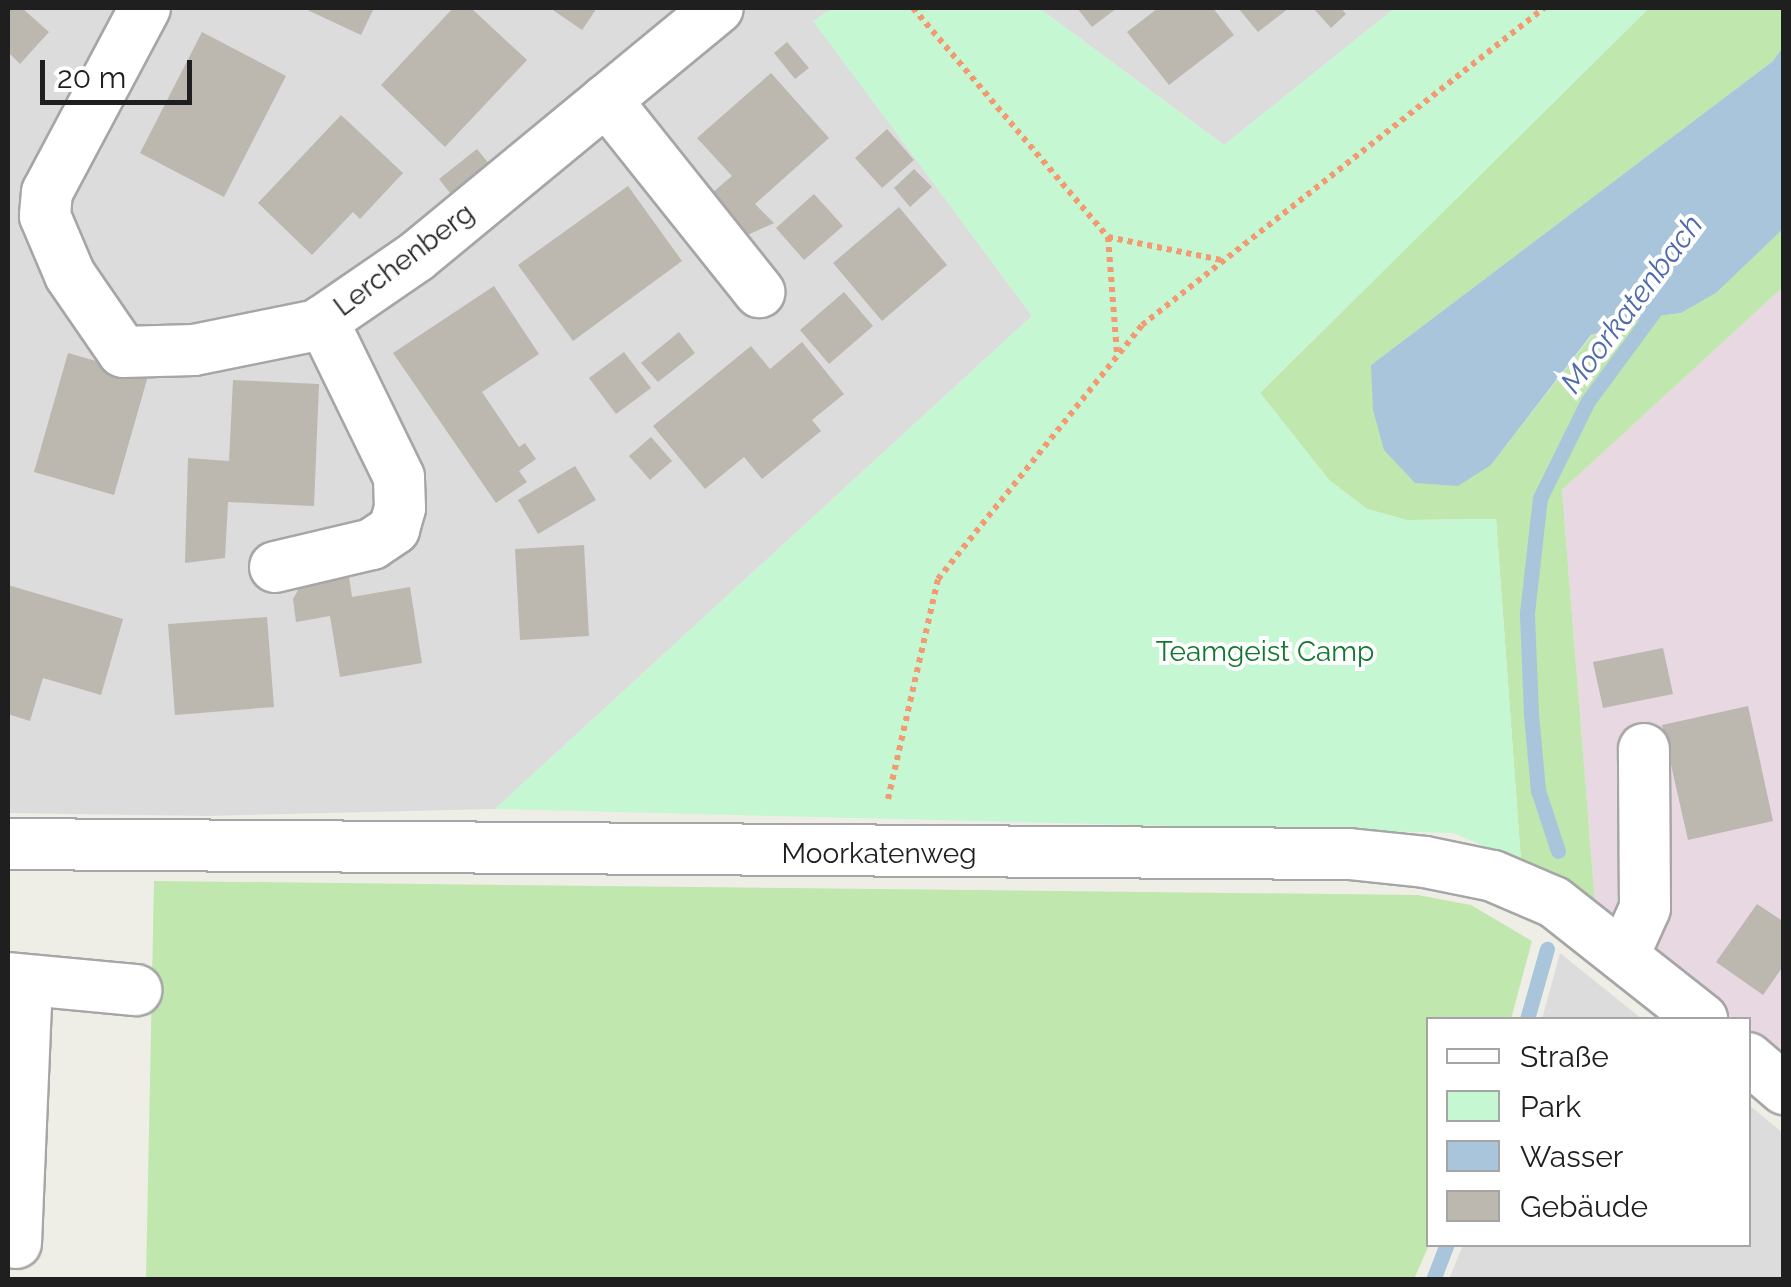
<!DOCTYPE html>
<meta charset="utf-8">
<style>
body{margin:0}
#map{position:relative;width:1791px;height:1287px;overflow:hidden;background:#efeee6;font-family:Raleway,sans-serif}
div>[style]{position:absolute}
.residential>*{inset:0;background:#dddcdc}
.industrial>*{inset:0;background:#e8d8e2}
.grass>*{inset:0;background:#bfe7ae}
.park>*{inset:0;background:#c5f7d3}
.water>*{inset:0;background:#a8c5db}
.stream>*{height:15px;margin:-7.5px;padding:0 7.5px;transform-origin:7.5px;border-radius:7.5px;background:#a8c5db}
.building>*{inset:0;background:#bcb7af}
.path>*{height:6px;margin-top:-3px;transform-origin:0;background:repeating-linear-gradient(90deg,#f39a73 0 5px,transparent 0 10px)}
.roads{filter:drop-shadow(2px 0 #a6a6a6) drop-shadow(-2px 0 #a6a6a6) drop-shadow(0 2px #a6a6a6) drop-shadow(0 -2px #a6a6a6)}
.minor>*{height:50px;margin:-25px;padding:0 25px;transform-origin:25px;border-radius:25px;background:#fff}
span{translate:-50% -50%;white-space:nowrap;text-align:center;line-height:1.15;-webkit-text-stroke:8px #fff;paint-order:stroke}
.street-label{font-size:28px;color:#1f1f1f}
.park-label{font-size:28px;color:#11792f}
.water-label{font-size:30px;color:#4f6bab;font-style:italic}
.frame{position:absolute;inset:0;border:10px solid #1f1f1f;pointer-events:none}
.legend{position:absolute;left:1426px;top:1017px;width:325px;height:230px;box-sizing:border-box;background:#fff;border:2px solid #a5a5a5;margin:0;padding:12px 18px;list-style:none;font-size:30px;color:#1f1f1f}
.legend li{display:flex;align-items:center;gap:20px;height:50px}
.legend b{width:50px;border:2px solid #a5a5a5}
.scale{position:absolute;left:40px;top:60px;width:152px;height:45px;box-sizing:border-box;border:5px solid #1f1f1f;border-top:0;padding-left:12px;font-size:30px;line-height:35px;white-space:nowrap;color:#1f1f1f;-webkit-text-stroke:8px #fff;paint-order:stroke}
</style>
<div id="map">
<div class="residential">
<div style="clip-path:polygon(8px 8px,833px 8px,814px 21px,1032px 316px,495px 809px,207px 816px,8px 813px)"></div>
<div style="clip-path:polygon(1039px 8px,1395px 8px,1224px 145px)"></div>
<div style="clip-path:polygon(1560px 953px,1642px 1019px,1542px 1019px)"></div>
<div style="clip-path:polygon(1749px 1105px,1783px 1133px,1783px 1279px,1449px 1279px,1463px 1245px,1748px 1244px)"></div>
</div>
<div class="industrial">
<div style="clip-path:polygon(1783px 287px,1783px 1060px,1749px 1031px,1748px 1019px,1734px 1019px,1595px 903px,1562px 490px)"></div>
</div>
<div class="grass">
<div style="clip-path:polygon(1649px 8px,1783px 8px,1783px 47px,1773px 61px,1371px 365px,1491px 465px,1592px 335px,1649px 317px,1681px 313px,1716px 293px,1783px 229px,1783px 287px,1562px 490px,1595px 903px,1521px 861px,1496px 519px,1407px 520px,1367px 509px,1329px 480px,1260px 393px)"></div>
<div style="clip-path:polygon(154px 881px,1418px 895px,1471px 905px,1532px 941px,1511px 1019px,1428px 1019px,1429px 1245px,1414px 1279px,146px 1279px)"></div>
</div>
<div class="park">
<div style="clip-path:polygon(833px 8px,1039px 8px,1224px 145px,1395px 8px,1649px 8px,1260px 393px,1329px 480px,1367px 509px,1407px 520px,1496px 519px,1521px 861px,1453px 833px,495px 809px,1032px 316px,813px 21px)"></div>
</div>
<div class="water">
<div style="clip-path:polygon(1783px 47px,1783px 229px,1716px 293px,1681px 313px,1649px 317px,1591px 335px,1491px 465px,1458px 486px,1415px 483px,1384px 450px,1373px 410px,1371px 365px,1773px 61px)"></div>
</div>
<div class="stream">
<div style="left:1558px;top:851px;width:64px;rotate:-108.2deg"></div>
<div style="left:1538px;top:790px;width:76px;rotate:-95.3deg"></div>
<div style="left:1531px;top:714px;width:101px;rotate:-92.3deg"></div>
<div style="left:1527px;top:613px;width:116px;rotate:-83.6deg"></div>
<div style="left:1540px;top:498px;width:108px;rotate:-63.7deg"></div>
<div style="left:1588px;top:401px;width:123px;rotate:-53.6deg"></div>
<div style="left:1527px;top:1019px;width:73px;rotate:-74.1deg"></div>
<div style="left:1433px;top:1280px;width:39px;rotate:-69deg"></div>
</div>
<div class="building">
<div style="clip-path:polygon(8px 8px,22px 8px,49px 32px,20px 64px,8px 52px)"></div>
<div style="clip-path:polygon(303px 8px,374px 8px,361px 35px)"></div>
<div style="clip-path:polygon(453px 8px,471px 8px,527px 60px,445px 147px,381px 85px)"></div>
<div style="clip-path:polygon(550px 8px,597px 8px,582px 30px)"></div>
<div style="clip-path:polygon(1077px 8px,1117px 8px,1092px 27px)"></div>
<div style="clip-path:polygon(1158px 8px,1213px 8px,1234px 35px,1169px 85px,1127px 32px)"></div>
<div style="clip-path:polygon(1238px 8px,1289px 8px,1258px 32px)"></div>
<div style="clip-path:polygon(1313px 8px,1341px 8px,1346px 14px,1331px 28px)"></div>
<div style="clip-path:polygon(202px 32px,286px 76px,224px 197px,140px 153px)"></div>
<div style="clip-path:polygon(787px 42px,809px 68px,795px 79px,774px 53px)"></div>
<div style="clip-path:polygon(771px 73px,829px 138px,755px 204px,774px 223px,741px 238px,706px 198px,732px 176px,697px 138px)"></div>
<div style="clip-path:polygon(341px 115px,403px 173px,360px 219px,353px 212px,312px 255px,258px 203px)"></div>
<div style="clip-path:polygon(887px 129px,914px 160px,882px 188px,855px 158px)"></div>
<div style="clip-path:polygon(477px 149px,499px 176px,461px 207px,439px 179px)"></div>
<div style="clip-path:polygon(914px 169px,932px 187px,910px 207px,894px 188px)"></div>
<div style="clip-path:polygon(628px 186px,682px 261px,573px 341px,518px 265px)"></div>
<div style="clip-path:polygon(814px 194px,843px 226px,804px 260px,776px 228px)"></div>
<div style="clip-path:polygon(899px 207px,947px 265px,882px 321px,833px 263px)"></div>
<div style="clip-path:polygon(494px 286px,539px 354px,482px 392px,519px 447px,525px 443px,536px 459px,519px 471px,527px 482px,496px 503px,393px 353px)"></div>
<div style="clip-path:polygon(844px 292px,873px 326px,829px 364px,800px 330px)"></div>
<div style="clip-path:polygon(679px 332px,695px 353px,658px 382px,641px 363px)"></div>
<div style="clip-path:polygon(802px 342px,844px 394px,812px 420px,821px 431px,762px 479px,744px 457px,705px 489px,653px 426px,751px 346px,770px 369px)"></div>
<div style="clip-path:polygon(624px 352px,651px 388px,616px 414px,589px 378px)"></div>
<div style="clip-path:polygon(68px 353px,148px 376px,114px 495px,34px 472px)"></div>
<div style="clip-path:polygon(233px 380px,319px 384px,314px 506px,228px 502px,225px 558px,185px 563px,188px 458px,229px 461px)"></div>
<div style="clip-path:polygon(651px 437px,672px 461px,650px 480px,629px 456px)"></div>
<div style="clip-path:polygon(575px 466px,596px 500px,538px 534px,518px 500px)"></div>
<div style="clip-path:polygon(584px 545px,589px 636px,520px 640px,515px 549px)"></div>
<div style="clip-path:polygon(348px 569px,352px 597px,410px 587px,422px 663px,340px 677px,330px 616px,296px 622px,293px 599px,307px 574px)"></div>
<div style="clip-path:polygon(8px 585px,123px 619px,101px 695px,43px 678px,30px 721px,8px 714px)"></div>
<div style="clip-path:polygon(267px 617px,274px 707px,175px 715px,168px 624px)"></div>
<div style="clip-path:polygon(1663px 648px,1673px 694px,1603px 708px,1593px 662px)"></div>
<div style="clip-path:polygon(1748px 706px,1773px 821px,1688px 840px,1662px 725px)"></div>
<div style="clip-path:polygon(1757px 904px,1784px 922px,1784px 965px,1763px 995px,1716px 962px)"></div>
</div>
<div class="path">
<div style="left:913px;top:8px;width:301px;rotate:49.6deg"></div>
<div style="left:1108px;top:237px;width:117px;rotate:85.6deg"></div>
<div style="left:1108px;top:237px;width:115px;rotate:11.5deg"></div>
<div style="left:888px;top:799px;width:226px;rotate:-77.2deg"></div>
<div style="left:938px;top:579px;width:326px;rotate:-51.2deg"></div>
<div style="left:1142px;top:325px;width:512px;rotate:-38.26deg"></div>
</div>
<div class="roads">
<div class="minor">
<div style="left:145px;top:8px;width:208px;rotate:118deg"></div>
<div style="left:47px;top:192px;width:24px;rotate:95deg"></div>
<div style="left:45px;top:216px;width:64px;rotate:67deg"></div>
<div style="left:70px;top:275px;width:93px;rotate:55.5deg"></div>
<div style="left:123px;top:352px;width:71px;rotate:-1.6deg"></div>
<div style="left:194px;top:350px;width:126px;rotate:-11.5deg"></div>
<div style="left:317px;top:325px;width:120px;rotate:-34.5deg"></div>
<div style="left:416px;top:257px;width:391px;rotate:-39.5deg"></div>
<div style="left:606px;top:100px;width:246px;rotate:51.4deg"></div>
<div style="left:275px;top:567px;width:100px;rotate:-13.3deg"></div>
<div style="left:372px;top:544px;width:27px;rotate:-34deg"></div>
<div style="left:394px;top:529px;width:22px;rotate:-74deg"></div>
<div style="left:400px;top:508px;width:31px;rotate:-92deg"></div>
<div style="left:399px;top:477px;width:174px;rotate:-116deg"></div>
<div style="left:8px;top:844px;width:1341px;rotate:0.43deg"></div>
<div style="left:1349px;top:854px;width:76px;rotate:6deg"></div>
<div style="left:1425px;top:862px;width:69px;rotate:11.6deg"></div>
<div style="left:1493px;top:876px;width:66px;rotate:23.1deg"></div>
<div style="left:1554px;top:902px;width:189px;rotate:38.3deg"></div>
<div style="left:1624px;top:955px;width:51px;rotate:-65.9deg"></div>
<div style="left:1645px;top:908px;width:159px;rotate:-90.4deg"></div>
<div style="left:8px;top:978px;width:129px;rotate:5.4deg"></div>
<div style="left:1748px;top:1058px;width:48px;rotate:40.7deg"></div>
<div style="left:16px;top:1243px;width:262px;rotate:-87.6deg"></div>
</div>
</div>
<div class="street-label">
<span style="left:404px;top:260px;rotate:-37deg">Lerchenberg</span>
<span style="left:879px;top:854px">Moorkatenweg</span>
</div>
<div class="park-label">
<span style="left:1265px;top:652px">Teamgeist Camp</span>
</div>
<div class="water-label">
<span style="left:1632px;top:304px;rotate:-53deg">Moorkatenbach</span>
</div>
<div class="frame"></div>
<ul class="legend">
<li><b style="height:12px;background:#fff"></b>Straße</li>
<li><b style="height:28px;background:#c5f7d3"></b>Park</li>
<li><b style="height:28px;background:#a8c5db"></b>Wasser</li>
<li><b style="height:28px;background:#bcb7af"></b>Gebäude</li>
</ul>
<div class="scale">20 m</div>
</div>
